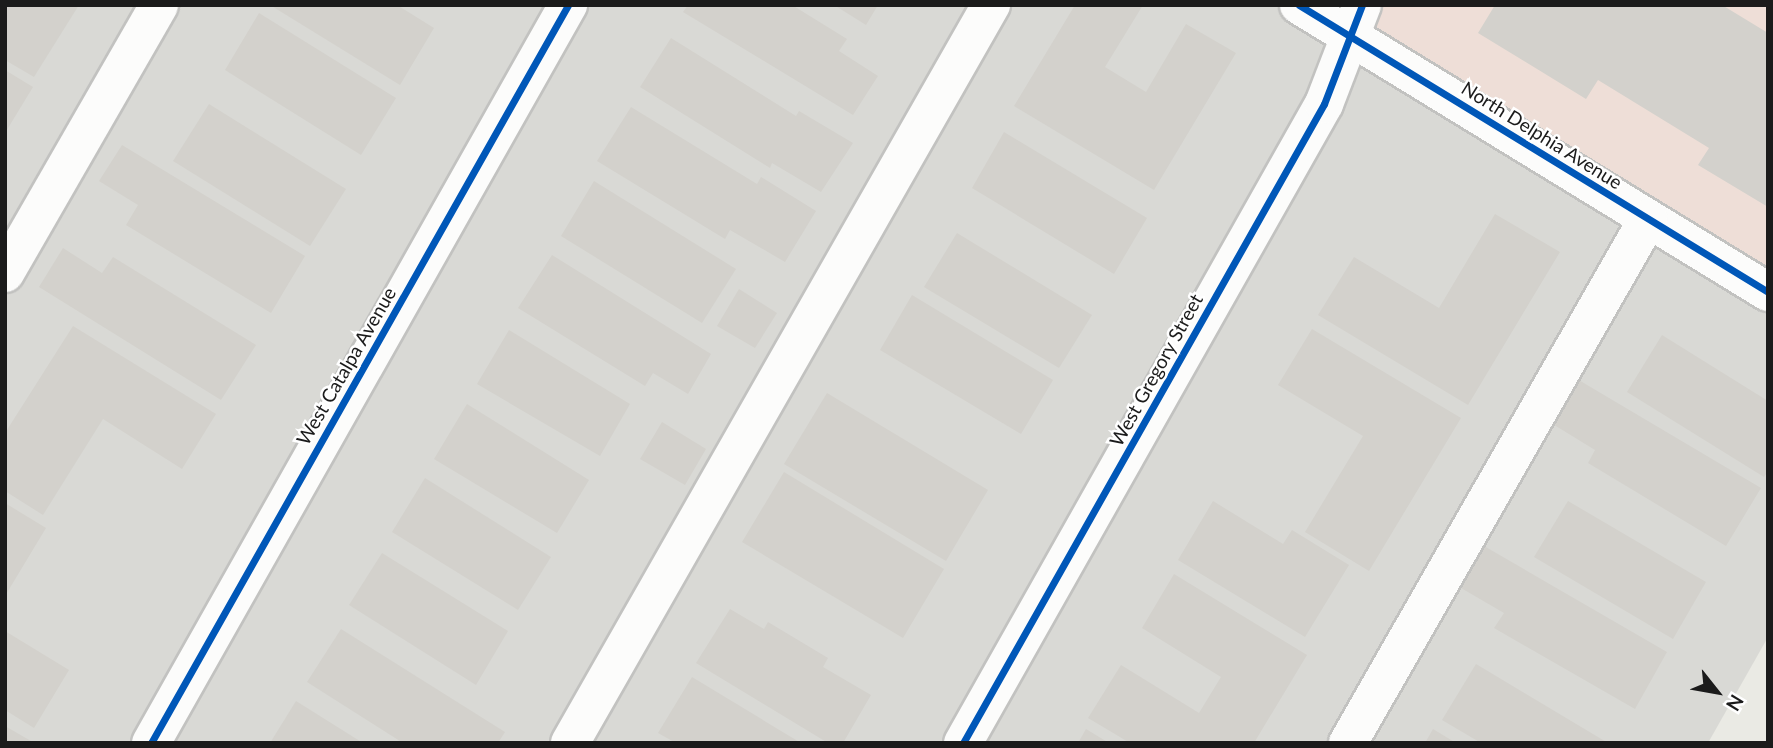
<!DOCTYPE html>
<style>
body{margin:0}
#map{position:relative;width:1773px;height:748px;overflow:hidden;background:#eaeae4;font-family:Lato,sans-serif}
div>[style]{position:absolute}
.residential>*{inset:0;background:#d9d9d5}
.commercial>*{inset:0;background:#eeded7}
.building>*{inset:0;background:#d3d1cc}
.roads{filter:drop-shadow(2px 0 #c2c2c0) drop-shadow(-2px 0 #c2c2c0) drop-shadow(0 2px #c2c2c0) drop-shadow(0 -2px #c2c2c0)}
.minor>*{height:38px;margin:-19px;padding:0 19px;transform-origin:19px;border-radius:19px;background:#fcfcfb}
.cycleway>*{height:7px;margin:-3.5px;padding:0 3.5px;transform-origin:3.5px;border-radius:3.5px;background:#0057b8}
span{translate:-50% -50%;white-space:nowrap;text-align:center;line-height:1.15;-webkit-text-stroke:5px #fff;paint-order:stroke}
.street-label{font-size:19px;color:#1b1b1b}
.frame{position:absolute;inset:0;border:7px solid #1b1b1b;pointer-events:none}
.north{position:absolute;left:1682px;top:657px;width:70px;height:70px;-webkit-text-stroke:5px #fff;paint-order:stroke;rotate:121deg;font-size:19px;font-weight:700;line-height:28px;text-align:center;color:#1b1b1b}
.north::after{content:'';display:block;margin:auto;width:24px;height:32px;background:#1b1b1b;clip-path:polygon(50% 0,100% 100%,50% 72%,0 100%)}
</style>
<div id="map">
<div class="residential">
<div style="clip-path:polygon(5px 5px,1313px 5px,1768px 271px,1768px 637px,1708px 743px,5px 743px)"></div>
</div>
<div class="commercial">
<div style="clip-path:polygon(1313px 5px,1768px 5px,1768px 271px)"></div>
</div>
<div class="building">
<div style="clip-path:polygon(5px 5px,79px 5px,34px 77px,5px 60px)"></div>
<div style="clip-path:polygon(270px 5px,397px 5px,434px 28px,400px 85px)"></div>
<div style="clip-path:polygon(688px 5px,792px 5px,847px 39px,839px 51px,878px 76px,853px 115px,683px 12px)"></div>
<div style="clip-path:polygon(834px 5px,878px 5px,866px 25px)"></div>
<div style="clip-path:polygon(1075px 5px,1143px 5px,1105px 67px,1146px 92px,1186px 24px,1236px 53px,1154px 190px,1014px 106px)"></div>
<div style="clip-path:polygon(1495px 5px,1722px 5px,1768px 33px,1768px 207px,1698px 165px,1709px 148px,1598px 80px,1586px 99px,1478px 33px)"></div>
<div style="clip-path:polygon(259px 13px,396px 98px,361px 155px,225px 70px)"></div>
<div style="clip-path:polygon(671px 38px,796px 116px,799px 111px,853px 143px,821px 192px,772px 163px,770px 168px,640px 87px)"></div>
<div style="clip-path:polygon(5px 70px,33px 87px,5px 133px)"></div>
<div style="clip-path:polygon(209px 104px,346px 189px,310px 246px,173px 161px)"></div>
<div style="clip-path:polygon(631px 107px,757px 184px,761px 177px,816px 211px,785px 262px,730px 230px,725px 239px,597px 161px)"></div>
<div style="clip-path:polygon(1004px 132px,1147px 218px,1114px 274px,972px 188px)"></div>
<div style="clip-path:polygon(122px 145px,305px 256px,271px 313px,126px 225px,138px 205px,99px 181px)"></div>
<div style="clip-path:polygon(594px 181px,736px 269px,702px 323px,561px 236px)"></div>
<div style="clip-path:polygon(1495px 214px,1560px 252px,1468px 405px,1318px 315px,1354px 257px,1439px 308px)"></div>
<div style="clip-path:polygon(957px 233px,1092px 315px,1059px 368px,924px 287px)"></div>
<div style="clip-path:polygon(63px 248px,102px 273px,113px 257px,256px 345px,221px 400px,39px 287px)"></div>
<div style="clip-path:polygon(552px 255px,711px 354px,688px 394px,653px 373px,645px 386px,518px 308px)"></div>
<div style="clip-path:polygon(739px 289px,777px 313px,755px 348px,717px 326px)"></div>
<div style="clip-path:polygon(912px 295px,1053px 380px,1021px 434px,880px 350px)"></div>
<div style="clip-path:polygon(73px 326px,216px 414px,182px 469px,103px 419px,43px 515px,5px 491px,5px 433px)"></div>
<div style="clip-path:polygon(1312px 329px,1461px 418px,1369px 571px,1305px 532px,1363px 436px,1278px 385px)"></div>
<div style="clip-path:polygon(509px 330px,630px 404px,600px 456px,477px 384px)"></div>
<div style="clip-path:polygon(1662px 335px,1768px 401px,1768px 471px,1764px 477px,1627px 392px)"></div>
<div style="clip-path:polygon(1577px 379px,1761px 488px,1726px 546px,1588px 463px,1595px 450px,1551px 423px)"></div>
<div style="clip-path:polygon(827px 393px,988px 490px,946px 561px,784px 464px)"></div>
<div style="clip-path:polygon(467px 404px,589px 480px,557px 533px,434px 459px)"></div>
<div style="clip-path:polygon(662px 422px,706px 449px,685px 485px,640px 459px)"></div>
<div style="clip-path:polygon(784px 472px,944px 569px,903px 638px,742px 542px)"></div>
<div style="clip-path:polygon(425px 478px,551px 557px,518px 610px,392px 532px)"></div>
<div style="clip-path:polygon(1213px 501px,1283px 544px,1292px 530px,1349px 565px,1305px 637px,1178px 560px)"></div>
<div style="clip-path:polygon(1568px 501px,1706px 582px,1673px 639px,1534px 557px)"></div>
<div style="clip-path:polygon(5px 503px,46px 528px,5px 596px)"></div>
<div style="clip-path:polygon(1484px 546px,1667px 652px,1635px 709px,1494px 628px,1504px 613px,1461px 588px)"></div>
<div style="clip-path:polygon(382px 553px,508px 631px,476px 685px,349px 605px)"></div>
<div style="clip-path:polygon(1174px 574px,1307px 655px,1254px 743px,1130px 743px,1088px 718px,1121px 665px,1199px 713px,1221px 677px,1142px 628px)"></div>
<div style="clip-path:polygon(730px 609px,764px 629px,768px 622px,828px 658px,823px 667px,871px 695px,843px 743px,828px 743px,696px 663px)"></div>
<div style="clip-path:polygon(341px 629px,505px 732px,498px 743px,403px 743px,307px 682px)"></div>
<div style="clip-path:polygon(5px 631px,69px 670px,34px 728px,5px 710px)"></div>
<div style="clip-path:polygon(1476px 664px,1608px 743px,1481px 743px,1442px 720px)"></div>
<div style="clip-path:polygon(692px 677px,801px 743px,676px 743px,658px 733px)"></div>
<div style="clip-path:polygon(296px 701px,363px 743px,270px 743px)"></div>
<div style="clip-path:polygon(5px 726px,31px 741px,30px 743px,5px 743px)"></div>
<div style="clip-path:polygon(1086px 729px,1109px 743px,1078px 743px)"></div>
<div style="clip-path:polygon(1433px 729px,1456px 743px,1425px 743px)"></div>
</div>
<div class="roads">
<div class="minor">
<div style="left:1299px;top:5px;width:550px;rotate:31.46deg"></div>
<div style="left:5px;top:273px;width:309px;rotate:-60.1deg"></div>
<div style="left:151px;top:743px;width:848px;rotate:-60.53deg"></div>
<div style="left:570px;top:743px;width:850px;rotate:-60.3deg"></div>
<div style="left:963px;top:743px;width:734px;rotate:-60.54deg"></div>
<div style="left:1324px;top:104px;width:106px;rotate:-69deg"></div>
<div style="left:1348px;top:743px;width:604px;rotate:-60.21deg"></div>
</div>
</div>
<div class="cycleway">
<div style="left:1299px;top:5px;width:550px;rotate:31.46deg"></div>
<div style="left:151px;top:743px;width:848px;rotate:-60.53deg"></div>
<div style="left:963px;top:743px;width:734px;rotate:-60.54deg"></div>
<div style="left:1324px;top:104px;width:106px;rotate:-69deg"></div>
</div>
<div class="street-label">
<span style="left:1542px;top:135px;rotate:32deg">North Delphia Avenue</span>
<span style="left:346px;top:366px;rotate:-60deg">West Catalpa Avenue</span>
<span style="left:1156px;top:370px;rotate:-61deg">West Gregory Street</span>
</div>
<div class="frame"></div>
<div class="north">N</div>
</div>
